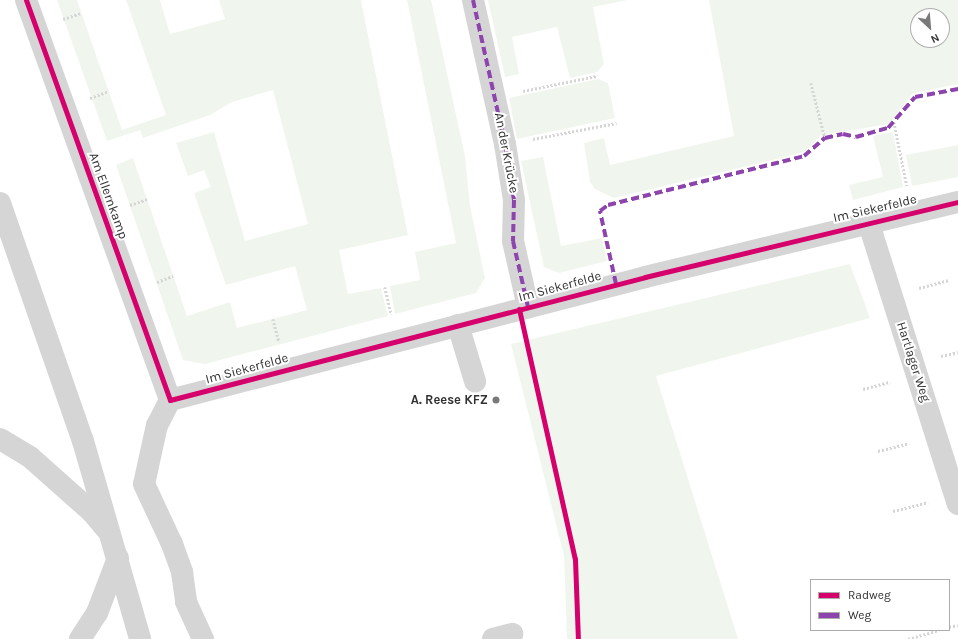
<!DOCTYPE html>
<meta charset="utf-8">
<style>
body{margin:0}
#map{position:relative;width:958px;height:639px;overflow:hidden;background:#fff;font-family:Karla,sans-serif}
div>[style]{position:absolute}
.green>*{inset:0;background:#f0f6ed}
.path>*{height:2.5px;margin-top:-1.25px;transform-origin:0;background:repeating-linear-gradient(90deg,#d5d5d5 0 2px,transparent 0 4px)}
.minor>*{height:22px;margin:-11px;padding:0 11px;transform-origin:11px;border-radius:11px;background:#d5d5d5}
.quiet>*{height:4px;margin-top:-2px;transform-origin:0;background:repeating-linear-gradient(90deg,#8e44ad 0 8px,transparent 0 12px)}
.cycleway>*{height:5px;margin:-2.5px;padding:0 2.5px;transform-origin:2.5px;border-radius:2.5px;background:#d6006c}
.dots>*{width:11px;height:11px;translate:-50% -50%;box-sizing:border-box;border:2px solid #fff;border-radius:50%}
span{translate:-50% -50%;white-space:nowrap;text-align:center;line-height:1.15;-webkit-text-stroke:4px #fff;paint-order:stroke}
.street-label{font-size:13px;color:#313131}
.poi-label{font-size:13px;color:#313131;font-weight:700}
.right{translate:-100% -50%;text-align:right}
.legend{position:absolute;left:810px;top:579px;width:140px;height:52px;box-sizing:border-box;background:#fff;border:1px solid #adadad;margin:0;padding:5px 7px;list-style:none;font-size:12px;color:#313131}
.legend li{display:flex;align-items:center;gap:8px;height:20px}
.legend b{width:20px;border:1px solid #adadad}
.north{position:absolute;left:910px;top:8px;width:40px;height:40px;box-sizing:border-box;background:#fff;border:1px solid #adadad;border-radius:50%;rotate:154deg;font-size:11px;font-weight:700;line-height:16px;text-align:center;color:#313131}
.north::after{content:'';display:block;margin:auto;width:14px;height:18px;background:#797979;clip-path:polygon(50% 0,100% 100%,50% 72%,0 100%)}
</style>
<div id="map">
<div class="green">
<div style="clip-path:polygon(57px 0,77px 0,122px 130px,166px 115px,126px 0,160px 0,170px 34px,225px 19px,219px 0,361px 0,408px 235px,339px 250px,348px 294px,381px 288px,388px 316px,205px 364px,183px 360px,116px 165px,133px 158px,187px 316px,230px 302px,237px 328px,307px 310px,295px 266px,226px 285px,194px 193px,211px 187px,204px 170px,188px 176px,176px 143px,214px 132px,245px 241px,308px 224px,273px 90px,232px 102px,210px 115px,143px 138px,140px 130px,107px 141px)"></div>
<div style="clip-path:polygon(407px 0,431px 0,465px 156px,470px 206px,485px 278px,476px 293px,395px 314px,390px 286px,420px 280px,415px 252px,456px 243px)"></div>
<div style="clip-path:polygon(488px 0,627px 0,593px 7px,604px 64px,597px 72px,570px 78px,557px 27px,512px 37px,519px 74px,505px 77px)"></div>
<div style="clip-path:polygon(evenodd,709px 0,958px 0,958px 84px,913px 93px,889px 124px,821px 135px,807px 150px,797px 154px,614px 198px,595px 189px,590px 182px,584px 143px,604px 138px,610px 165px,734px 136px,709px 0,918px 16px,942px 16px,942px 40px,918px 40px,918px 16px)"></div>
<div style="clip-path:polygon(598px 79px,608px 83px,615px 118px,517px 139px,509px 98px)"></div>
<div style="clip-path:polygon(893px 132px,903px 187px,853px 200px,849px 185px,883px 177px,873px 136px)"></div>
<div style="clip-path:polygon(958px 145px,958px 177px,912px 186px,906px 155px)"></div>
<div style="clip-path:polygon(543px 157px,561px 246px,602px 238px,607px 261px,559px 273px,544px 267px,521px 161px)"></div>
<div style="clip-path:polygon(850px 264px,870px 318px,656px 376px,738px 639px,567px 639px,564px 556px,511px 344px)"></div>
</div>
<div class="path">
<div style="left:63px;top:19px;width:19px;rotate:-18deg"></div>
<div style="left:811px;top:83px;width:57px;rotate:75.7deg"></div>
<div style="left:523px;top:91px;width:76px;rotate:-11.5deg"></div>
<div style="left:90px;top:98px;width:20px;rotate:-20deg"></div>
<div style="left:894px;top:122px;width:65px;rotate:78.5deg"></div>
<div style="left:533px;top:139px;width:85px;rotate:-10.9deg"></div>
<div style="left:130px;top:205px;width:18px;rotate:-19deg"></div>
<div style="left:157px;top:282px;width:17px;rotate:-21deg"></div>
<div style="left:385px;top:287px;width:28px;rotate:77deg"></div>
<div style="left:919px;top:288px;width:30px;rotate:-15deg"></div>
<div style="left:273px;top:319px;width:24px;rotate:75deg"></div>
<div style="left:526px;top:337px;width:227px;rotate:77.6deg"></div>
<div style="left:575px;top:559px;width:80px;rotate:87.9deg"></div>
<div style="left:941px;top:356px;width:17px;rotate:-13deg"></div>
<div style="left:863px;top:389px;width:28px;rotate:-15deg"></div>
<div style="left:878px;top:451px;width:32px;rotate:-14deg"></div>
<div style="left:893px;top:511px;width:36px;rotate:-14deg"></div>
<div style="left:949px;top:627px;width:9px;rotate:-13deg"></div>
<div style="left:908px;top:639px;width:32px;rotate:-16deg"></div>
</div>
<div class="minor">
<div style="left:26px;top:0;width:425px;rotate:70.2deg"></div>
<div style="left:473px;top:0;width:148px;rotate:77.5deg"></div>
<div style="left:505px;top:144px;width:57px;rotate:80.9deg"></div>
<div style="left:514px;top:200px;width:41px;rotate:91.4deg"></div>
<div style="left:513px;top:241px;width:68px;rotate:77.2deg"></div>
<div style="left:0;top:203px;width:252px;rotate:70.8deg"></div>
<div style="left:83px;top:441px;width:206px;rotate:73.9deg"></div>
<div style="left:868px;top:221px;width:297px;rotate:72.4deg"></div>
<div style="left:458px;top:325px;width:59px;rotate:73.1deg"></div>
<div style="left:170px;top:400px;width:491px;rotate:-14.5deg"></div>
<div style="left:645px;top:277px;width:322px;rotate:-13.5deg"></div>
<div style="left:170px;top:400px;width:28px;rotate:117deg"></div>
<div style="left:157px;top:425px;width:60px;rotate:102.4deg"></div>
<div style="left:144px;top:484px;width:66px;rotate:65deg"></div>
<div style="left:172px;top:544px;width:30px;rotate:70deg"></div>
<div style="left:182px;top:572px;width:30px;rotate:82deg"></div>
<div style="left:186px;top:602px;width:41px;rotate:65.3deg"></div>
<div style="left:0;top:439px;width:35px;rotate:31deg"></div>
<div style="left:30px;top:457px;width:83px;rotate:41.6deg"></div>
<div style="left:92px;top:512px;width:23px;rotate:50deg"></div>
<div style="left:80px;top:639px;width:31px;rotate:-57deg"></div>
<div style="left:97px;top:613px;width:59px;rotate:-69.1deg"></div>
<div style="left:493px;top:639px;width:20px;rotate:-15deg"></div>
</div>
<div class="quiet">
<div style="left:473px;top:0;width:148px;rotate:77.5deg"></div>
<div style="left:505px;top:144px;width:57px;rotate:80.9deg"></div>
<div style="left:514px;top:200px;width:41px;rotate:91.4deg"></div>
<div style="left:513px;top:241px;width:68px;rotate:77.2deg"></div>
<div style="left:616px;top:284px;width:75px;rotate:-102.4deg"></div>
<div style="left:600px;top:211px;width:10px;rotate:-37deg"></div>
<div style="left:608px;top:205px;width:202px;rotate:-14deg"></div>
<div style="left:804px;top:156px;width:28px;rotate:-41deg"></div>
<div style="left:825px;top:138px;width:18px;rotate:-13deg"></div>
<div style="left:843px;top:134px;width:13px;rotate:13deg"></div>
<div style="left:856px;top:137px;width:33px;rotate:-16deg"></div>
<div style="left:888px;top:128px;width:41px;rotate:-48.9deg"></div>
<div style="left:915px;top:97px;width:44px;rotate:-10.5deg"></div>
</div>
<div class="cycleway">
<div style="left:26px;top:0;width:425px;rotate:70.2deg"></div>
<div style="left:170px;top:400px;width:491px;rotate:-14.5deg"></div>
<div style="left:645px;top:277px;width:322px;rotate:-13.5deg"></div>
<div style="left:519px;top:309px;width:256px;rotate:77.4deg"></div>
<div style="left:575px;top:559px;width:80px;rotate:87.9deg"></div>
</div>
<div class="dots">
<div style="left:496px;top:400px;background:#797979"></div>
</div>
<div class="street-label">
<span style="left:506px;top:153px;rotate:79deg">An der Krücke</span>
<span style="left:108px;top:196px;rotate:70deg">Am Ellernkamp</span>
<span style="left:875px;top:209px;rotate:-13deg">Im Siekerfelde</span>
<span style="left:560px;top:287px;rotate:-15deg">Im Siekerfelde</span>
<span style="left:913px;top:362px;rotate:72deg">Hartlager Weg</span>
<span style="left:247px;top:369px;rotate:-15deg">Im Siekerfelde</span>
</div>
<div class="poi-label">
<span class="right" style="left:488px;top:400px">A. Reese KFZ</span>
</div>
<ul class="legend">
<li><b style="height:5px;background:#d6006c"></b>Radweg</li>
<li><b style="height:5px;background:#8e44ad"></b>Weg</li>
</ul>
<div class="north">N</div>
</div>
